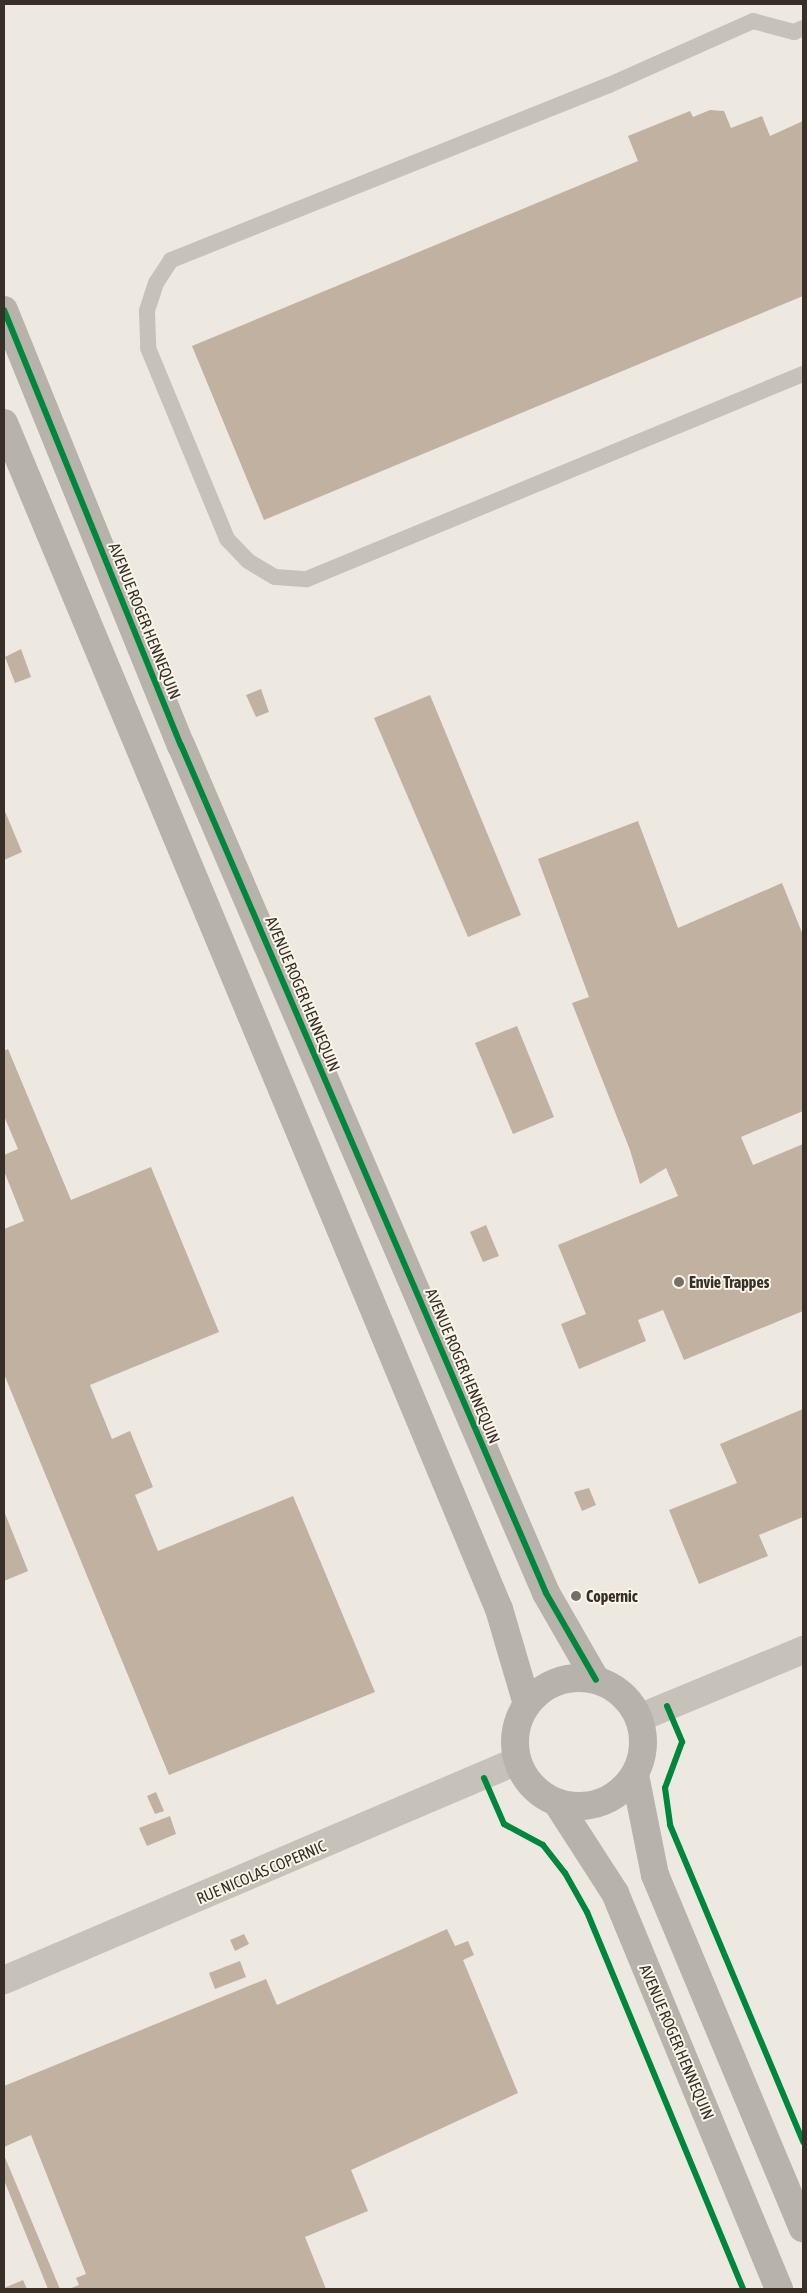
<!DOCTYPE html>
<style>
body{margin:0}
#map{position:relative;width:807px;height:2293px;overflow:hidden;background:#ede9e0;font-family:"Asap Condensed",sans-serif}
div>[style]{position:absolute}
.building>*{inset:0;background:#c1b1a1}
.lane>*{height:16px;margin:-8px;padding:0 8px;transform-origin:8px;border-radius:8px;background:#c6c2ba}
.street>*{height:28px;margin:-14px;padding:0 14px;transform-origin:14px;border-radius:14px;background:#c6c2ba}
.secondary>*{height:28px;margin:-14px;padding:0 14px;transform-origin:14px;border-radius:14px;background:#b7b2aa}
.secondary>.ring{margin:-14px;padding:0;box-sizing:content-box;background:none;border:28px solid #b7b2aa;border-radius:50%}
.cycleway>*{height:6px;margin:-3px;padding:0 3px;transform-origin:3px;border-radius:3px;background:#00873e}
.dots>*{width:14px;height:14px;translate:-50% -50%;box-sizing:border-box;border:2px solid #faf5e8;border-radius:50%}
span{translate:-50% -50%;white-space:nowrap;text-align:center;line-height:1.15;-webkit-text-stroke:4px #faf5e8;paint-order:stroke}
.street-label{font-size:16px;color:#372f28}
.poi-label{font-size:16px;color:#372f28;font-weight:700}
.left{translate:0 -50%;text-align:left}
.frame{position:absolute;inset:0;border:5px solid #372f28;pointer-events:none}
</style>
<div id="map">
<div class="building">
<div style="clip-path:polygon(710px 110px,724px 111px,731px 128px,762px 116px,770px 136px,803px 121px,803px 296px,264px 520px,192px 346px,638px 161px,628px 136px,690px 111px,693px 117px)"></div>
<div style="clip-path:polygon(21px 649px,31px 677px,15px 683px,5px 657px)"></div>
<div style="clip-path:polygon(261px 689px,269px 712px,256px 717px,246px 695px)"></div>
<div style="clip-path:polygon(430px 695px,521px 915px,468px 937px,374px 718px)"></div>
<div style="clip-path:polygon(4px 809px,22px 852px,4px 860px)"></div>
<div style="clip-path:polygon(638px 821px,678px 928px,782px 883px,803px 935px,803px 1111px,741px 1137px,753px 1165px,803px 1144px,803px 1311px,684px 1360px,663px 1310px,638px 1320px,646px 1341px,579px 1369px,561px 1324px,586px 1314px,558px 1245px,678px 1196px,666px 1168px,640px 1184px,630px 1150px,572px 1003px,589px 997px,538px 859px)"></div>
<div style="clip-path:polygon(517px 1026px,554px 1117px,513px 1134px,475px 1043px)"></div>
<div style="clip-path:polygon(8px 1049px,71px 1200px,151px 1167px,219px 1332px,90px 1385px,112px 1439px,130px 1431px,153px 1487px,135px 1495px,158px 1551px,293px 1496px,375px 1692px,169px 1775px,4px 1374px,4px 1229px,24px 1221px,4px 1171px,4px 1155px,18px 1149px,4px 1116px,4px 1051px)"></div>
<div style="clip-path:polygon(486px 1225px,499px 1256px,483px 1262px,470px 1232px)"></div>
<div style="clip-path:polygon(803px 1409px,803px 1517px,759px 1535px,768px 1556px,699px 1584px,669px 1510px,737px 1483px,720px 1444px)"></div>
<div style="clip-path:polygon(589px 1488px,596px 1505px,582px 1511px,574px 1492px)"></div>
<div style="clip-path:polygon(4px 1511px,28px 1571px,4px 1581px)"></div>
<div style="clip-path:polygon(156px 1792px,164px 1811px,155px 1814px,147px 1796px)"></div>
<div style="clip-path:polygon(170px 1816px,176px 1834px,147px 1846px,139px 1828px)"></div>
<div style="clip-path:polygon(447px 1929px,455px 1946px,468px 1941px,474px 1955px,463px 1960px,518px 2093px,351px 2170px,368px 2211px,305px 2237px,326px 2289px,69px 2289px,79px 2285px,76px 2278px,86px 2274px,31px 2135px,4px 2147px,4px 2086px,266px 1979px,277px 2005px)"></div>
<div style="clip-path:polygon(244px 1934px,249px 1944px,235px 1951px,230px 1940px)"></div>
<div style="clip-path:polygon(240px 1961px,246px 1977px,215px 1989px,209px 1973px)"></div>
<div style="clip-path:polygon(4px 2155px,60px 2289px,48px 2289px,4px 2180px)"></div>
<div style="clip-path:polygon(23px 2280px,27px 2289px,4px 2289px,4px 2288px)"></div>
</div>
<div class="lane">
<div style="left:803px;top:28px;width:10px;rotate:156deg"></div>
<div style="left:794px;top:32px;width:42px;rotate:-165deg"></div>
<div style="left:753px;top:21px;width:158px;rotate:156deg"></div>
<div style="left:609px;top:85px;width:472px;rotate:158.2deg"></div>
<div style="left:171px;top:260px;width:27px;rotate:123deg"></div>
<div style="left:156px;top:283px;width:29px;rotate:108deg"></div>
<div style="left:147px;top:311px;width:37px;rotate:88deg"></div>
<div style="left:148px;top:348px;width:207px;rotate:67.5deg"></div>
<div style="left:227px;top:539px;width:30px;rotate:46deg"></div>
<div style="left:248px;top:561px;width:31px;rotate:31deg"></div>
<div style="left:275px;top:577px;width:32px;rotate:4deg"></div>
<div style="left:307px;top:579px;width:537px;rotate:-22.46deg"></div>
</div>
<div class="street">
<div style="left:639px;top:1718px;width:178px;rotate:-22.5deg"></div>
<div style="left:4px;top:1980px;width:558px;rotate:-23.12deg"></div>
</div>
<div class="secondary">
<div style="left:4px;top:310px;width:470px;rotate:67.9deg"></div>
<div style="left:181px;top:745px;width:923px;rotate:66.71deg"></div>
<div style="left:546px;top:1593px;width:100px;rotate:60.1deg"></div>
<div style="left:4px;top:423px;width:1285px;rotate:67.35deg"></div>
<div style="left:499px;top:1609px;width:99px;rotate:73.6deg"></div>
<div class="ring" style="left:515px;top:1678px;width:100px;height:100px"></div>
<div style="left:635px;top:1775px;width:102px;rotate:78.7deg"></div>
<div style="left:655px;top:1875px;width:383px;rotate:67.3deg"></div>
<div style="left:557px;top:1803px;width:107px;rotate:57.2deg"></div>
<div style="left:615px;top:1893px;width:429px;rotate:67.5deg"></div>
</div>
<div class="cycleway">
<div style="left:4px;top:310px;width:470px;rotate:67.9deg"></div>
<div style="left:181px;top:745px;width:923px;rotate:66.71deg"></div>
<div style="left:546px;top:1593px;width:100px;rotate:60.1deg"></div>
<div style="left:667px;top:1706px;width:39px;rotate:67deg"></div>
<div style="left:682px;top:1742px;width:49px;rotate:110.3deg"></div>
<div style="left:665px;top:1788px;width:37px;rotate:82deg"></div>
<div style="left:670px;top:1825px;width:344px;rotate:67.2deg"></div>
<div style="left:484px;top:1778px;width:50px;rotate:66.5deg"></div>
<div style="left:504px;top:1824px;width:44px;rotate:28.3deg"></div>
<div style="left:543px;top:1845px;width:36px;rotate:52deg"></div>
<div style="left:565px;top:1873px;width:45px;rotate:60.6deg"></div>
<div style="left:587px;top:1912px;width:408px;rotate:67.5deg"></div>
</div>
<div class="dots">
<div style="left:679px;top:1282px;background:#777068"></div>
<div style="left:576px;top:1596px;background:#777068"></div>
</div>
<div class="street-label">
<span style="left:145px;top:621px;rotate:68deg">AVENUE ROGER HENNEQUIN</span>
<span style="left:303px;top:994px;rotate:67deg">AVENUE ROGER HENNEQUIN</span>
<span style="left:463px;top:1366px;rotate:67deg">AVENUE ROGER HENNEQUIN</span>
<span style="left:261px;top:1872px;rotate:-23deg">RUE NICOLAS COPERNIC</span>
<span style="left:677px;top:2042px;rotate:67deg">AVENUE ROGER HENNEQUIN</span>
</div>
<div class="poi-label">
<span class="left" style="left:689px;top:1282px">Envie Trappes</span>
<span class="left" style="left:586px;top:1596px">Copernic</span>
</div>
<div class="frame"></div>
</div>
